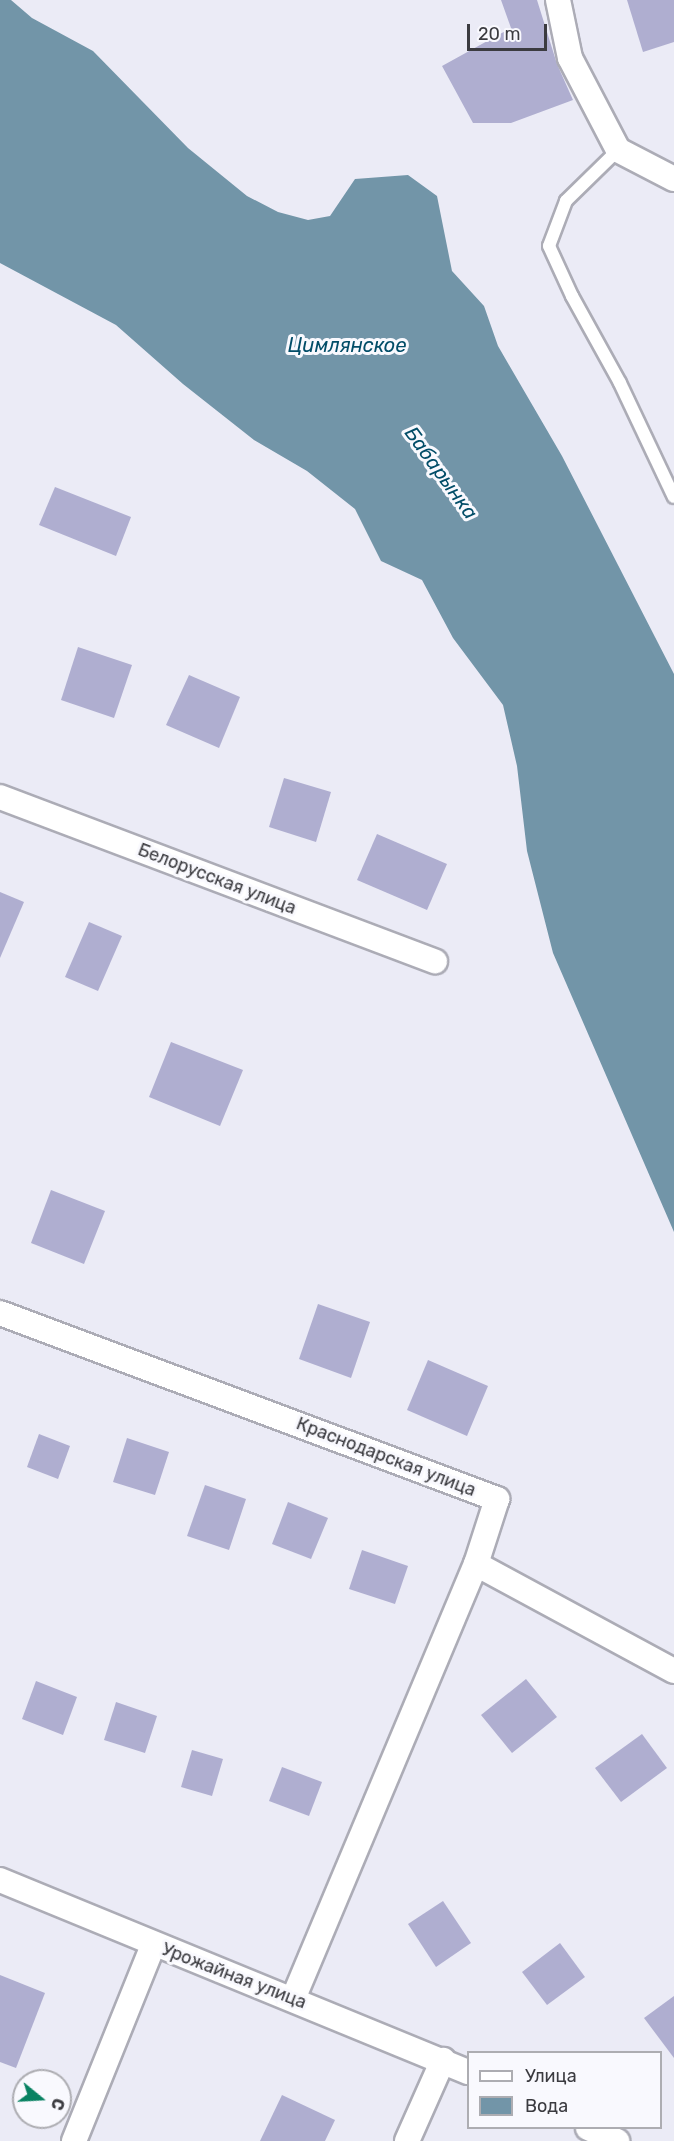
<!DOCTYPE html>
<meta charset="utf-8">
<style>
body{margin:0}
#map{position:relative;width:674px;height:2141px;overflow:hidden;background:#ebebf6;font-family:Rubik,sans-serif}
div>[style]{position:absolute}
.water>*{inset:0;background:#7295a8}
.building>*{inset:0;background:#afaed0}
.roads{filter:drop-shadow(2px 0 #acacb6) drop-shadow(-2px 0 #acacb6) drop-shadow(0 2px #acacb6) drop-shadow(0 -2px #acacb6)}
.lane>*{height:12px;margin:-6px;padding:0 6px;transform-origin:6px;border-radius:6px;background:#fff}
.street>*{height:24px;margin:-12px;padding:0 12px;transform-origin:12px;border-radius:12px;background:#fff}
span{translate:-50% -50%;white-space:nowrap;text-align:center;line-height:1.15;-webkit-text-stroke:6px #f9f9fe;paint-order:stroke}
.street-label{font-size:18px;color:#3b3b40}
.water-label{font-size:20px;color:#024d68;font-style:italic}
.legend{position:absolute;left:467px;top:2051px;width:195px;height:78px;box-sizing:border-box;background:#f9f9fe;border:2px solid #adadb2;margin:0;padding:8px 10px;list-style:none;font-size:18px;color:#3b3b40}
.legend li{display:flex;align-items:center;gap:12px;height:30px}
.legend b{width:30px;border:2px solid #adadb2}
.north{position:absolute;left:12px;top:2069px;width:60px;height:60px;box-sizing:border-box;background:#f9f9fe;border:2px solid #adadb2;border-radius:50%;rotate:108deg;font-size:16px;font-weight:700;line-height:24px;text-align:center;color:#3b3b40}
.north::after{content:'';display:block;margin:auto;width:21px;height:27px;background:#088262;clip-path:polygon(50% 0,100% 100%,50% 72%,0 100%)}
.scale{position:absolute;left:467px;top:24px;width:80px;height:27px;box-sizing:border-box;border:3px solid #3b3b40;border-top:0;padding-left:8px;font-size:18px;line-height:21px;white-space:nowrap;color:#3b3b40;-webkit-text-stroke:4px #f9f9fe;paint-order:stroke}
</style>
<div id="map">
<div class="water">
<div style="clip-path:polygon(0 0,11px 0,32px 18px,93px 51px,188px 148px,247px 196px,278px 212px,308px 220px,330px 216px,355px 179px,408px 175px,437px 196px,452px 271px,484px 306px,498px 346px,562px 456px,674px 674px,674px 1232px,553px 953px,527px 851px,517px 766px,503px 705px,453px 638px,422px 580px,381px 561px,355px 509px,307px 471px,254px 440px,183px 384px,116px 325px,0 263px)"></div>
</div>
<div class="building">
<div style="clip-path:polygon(501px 0,537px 0,557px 64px,573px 100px,511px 123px,473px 123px,442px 66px,511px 28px)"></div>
<div style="clip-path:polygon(627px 0,674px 0,674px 42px,643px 52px)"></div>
<div style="clip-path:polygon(55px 487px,131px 517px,116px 556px,39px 525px)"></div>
<div style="clip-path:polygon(78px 647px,132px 665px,114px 718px,61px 700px)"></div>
<div style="clip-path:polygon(189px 675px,240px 697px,219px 748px,166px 725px)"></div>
<div style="clip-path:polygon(284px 778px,331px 792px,316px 842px,269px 827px)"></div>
<div style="clip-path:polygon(377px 834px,447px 864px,427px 910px,357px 880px)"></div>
<div style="clip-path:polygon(0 892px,24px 902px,0 958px)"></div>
<div style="clip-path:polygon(89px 922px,122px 936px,98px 991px,65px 977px)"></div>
<div style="clip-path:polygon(171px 1042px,243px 1070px,220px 1126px,149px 1097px)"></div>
<div style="clip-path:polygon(51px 1190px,105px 1211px,84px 1264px,31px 1243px)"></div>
<div style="clip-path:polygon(318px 1304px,370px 1322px,351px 1378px,299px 1359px)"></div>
<div style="clip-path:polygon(428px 1360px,488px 1386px,467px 1436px,407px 1410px)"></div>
<div style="clip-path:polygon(39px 1434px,70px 1446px,58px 1479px,27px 1467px)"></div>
<div style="clip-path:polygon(127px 1438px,169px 1452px,155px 1495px,113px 1482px)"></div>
<div style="clip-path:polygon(205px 1485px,246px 1499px,229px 1550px,187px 1536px)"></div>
<div style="clip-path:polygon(288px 1502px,328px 1518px,311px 1559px,272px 1544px)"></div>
<div style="clip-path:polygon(362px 1550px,408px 1566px,395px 1604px,349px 1589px)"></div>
<div style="clip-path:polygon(526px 1679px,557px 1717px,512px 1753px,481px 1715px)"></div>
<div style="clip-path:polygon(36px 1681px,77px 1697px,63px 1735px,22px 1719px)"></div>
<div style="clip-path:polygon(116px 1702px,157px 1716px,145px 1753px,104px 1740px)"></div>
<div style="clip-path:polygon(642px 1734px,667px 1768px,621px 1802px,595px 1768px)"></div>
<div style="clip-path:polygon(192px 1750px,223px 1759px,212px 1796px,181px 1787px)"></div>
<div style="clip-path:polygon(282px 1767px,322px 1782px,309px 1816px,269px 1801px)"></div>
<div style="clip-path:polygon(443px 1901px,471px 1943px,436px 1967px,408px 1924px)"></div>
<div style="clip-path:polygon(560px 1943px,585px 1977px,547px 2005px,522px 1972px)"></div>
<div style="clip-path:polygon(0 1975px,45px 1993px,16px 2068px,0 2062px)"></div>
<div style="clip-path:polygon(674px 1996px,674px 2058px,644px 2018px)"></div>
<div style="clip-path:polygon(282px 2095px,335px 2120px,325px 2141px,260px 2141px)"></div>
</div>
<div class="roads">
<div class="lane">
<div style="left:618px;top:150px;width:73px;rotate:135.6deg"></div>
<div style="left:566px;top:201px;width:48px;rotate:110.7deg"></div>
<div style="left:549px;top:246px;width:55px;rotate:65.3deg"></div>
<div style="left:572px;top:296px;width:99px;rotate:61.1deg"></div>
<div style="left:620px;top:383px;width:126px;rotate:64.7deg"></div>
</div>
<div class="street">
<div style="left:558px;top:0;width:59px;rotate:78.3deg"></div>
<div style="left:570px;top:58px;width:104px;rotate:62.4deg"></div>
<div style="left:618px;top:150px;width:63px;rotate:27.4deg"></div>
<div style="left:0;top:797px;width:465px;rotate:20.7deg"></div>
<div style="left:0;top:1313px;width:531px;rotate:20.52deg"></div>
<div style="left:497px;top:1499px;width:68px;rotate:107.9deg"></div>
<div style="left:476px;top:1564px;width:225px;rotate:28.4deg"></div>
<div style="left:0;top:1880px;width:506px;rotate:22.31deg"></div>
<div style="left:293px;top:1999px;width:472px;rotate:-67.2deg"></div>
<div style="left:588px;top:2128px;width:32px;rotate:24deg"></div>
<div style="left:74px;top:2141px;width:211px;rotate:-68deg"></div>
<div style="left:407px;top:2141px;width:89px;rotate:-66deg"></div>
</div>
</div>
<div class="street-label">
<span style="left:217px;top:879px;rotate:21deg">Белорусская улица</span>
<span style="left:386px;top:1457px;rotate:21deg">Краснодарская улица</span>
<span style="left:234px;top:1976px;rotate:21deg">Урожайная улица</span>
</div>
<div class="water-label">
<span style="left:347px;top:345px">Цимлянское</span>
<span style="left:441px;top:473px;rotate:54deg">Бабарынка</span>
</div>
<ul class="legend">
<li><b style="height:8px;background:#fff"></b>Улица</li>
<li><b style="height:16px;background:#7295a8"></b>Вода</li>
</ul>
<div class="north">С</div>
<div class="scale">20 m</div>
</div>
